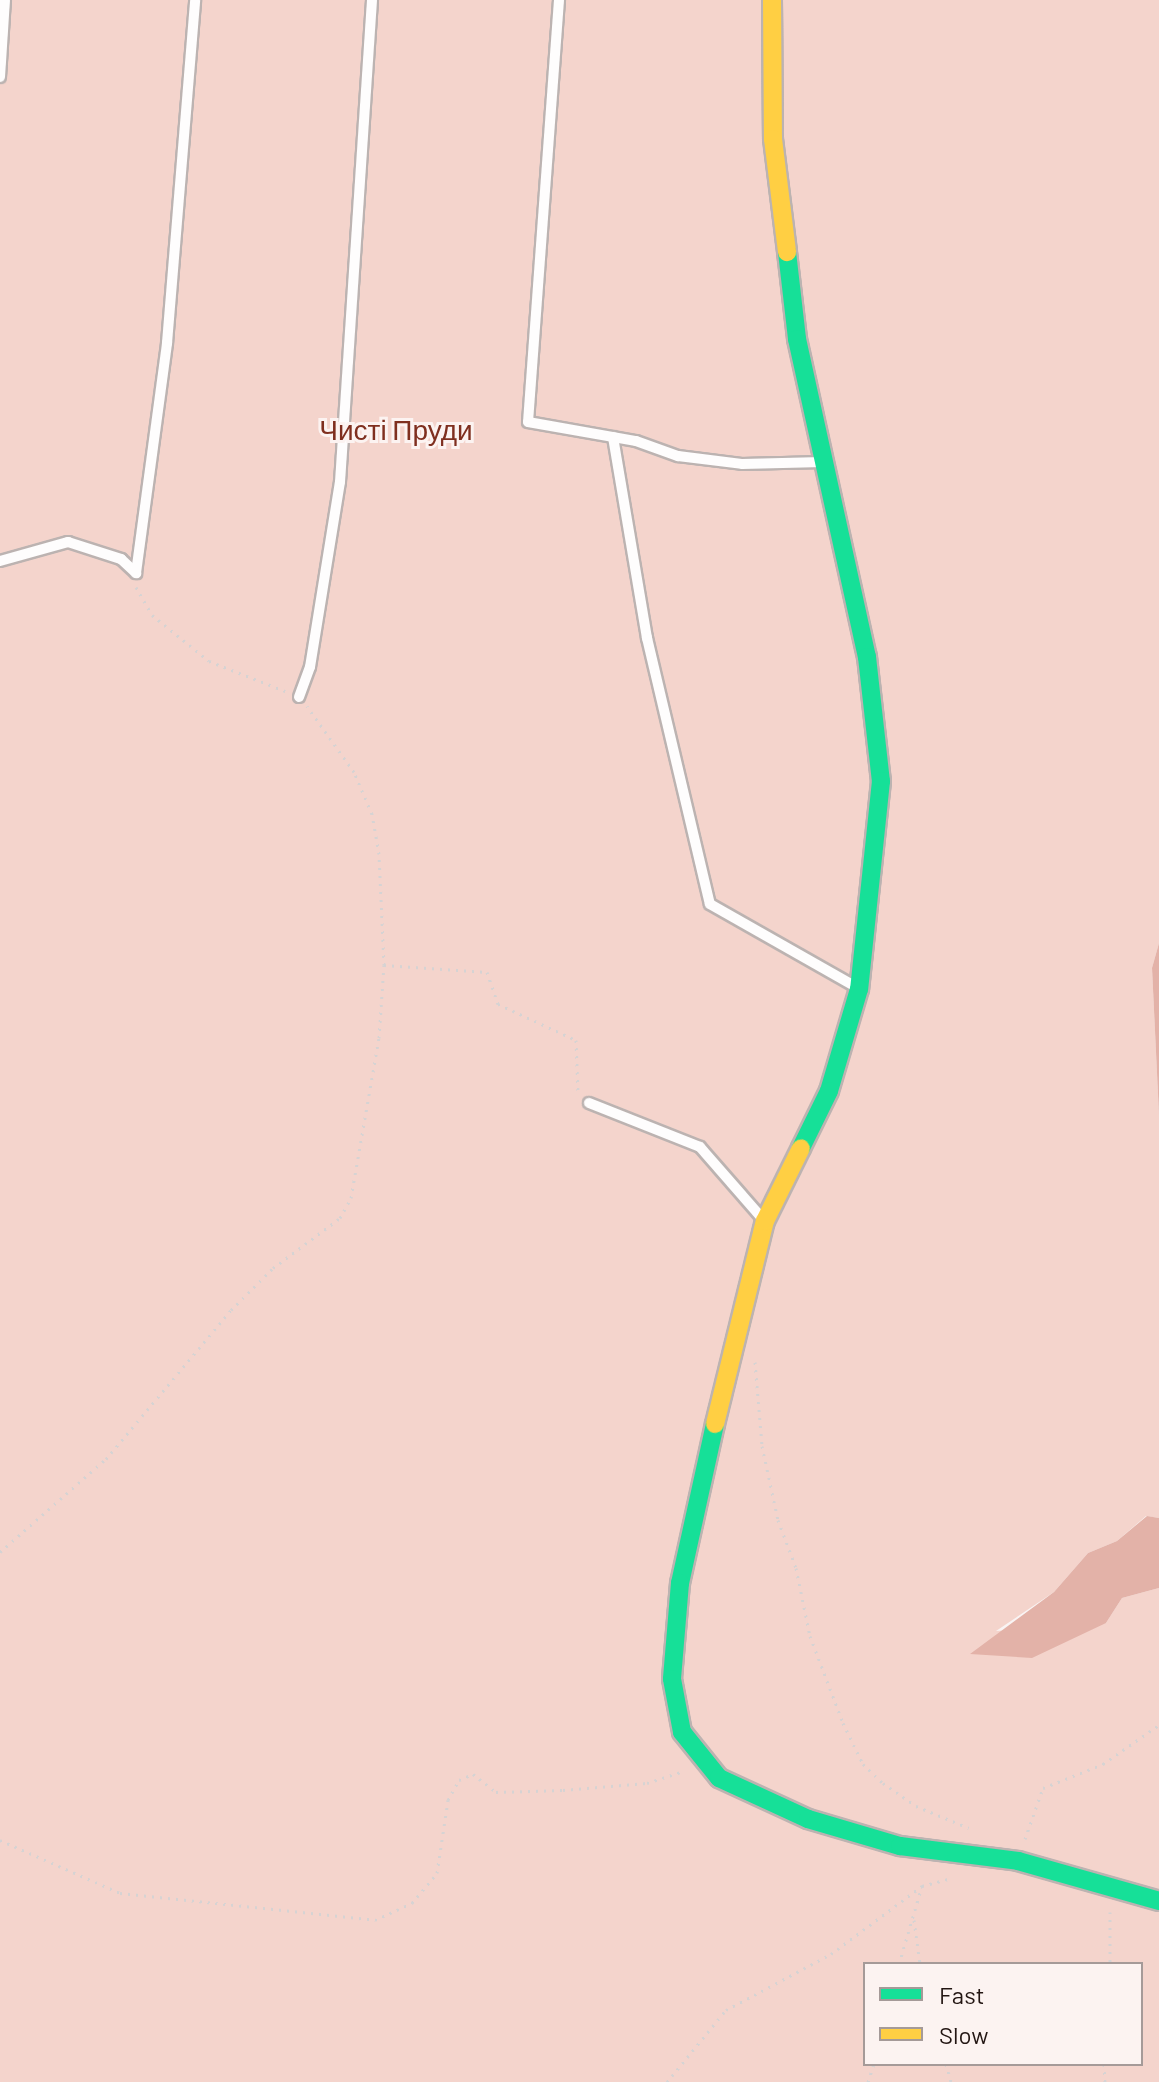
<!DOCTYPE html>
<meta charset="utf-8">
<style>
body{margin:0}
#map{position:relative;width:1159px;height:2082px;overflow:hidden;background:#f9f4f4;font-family:Barlow,sans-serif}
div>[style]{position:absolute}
.green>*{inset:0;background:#f4d4cc}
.water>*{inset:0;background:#e3b2a8}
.path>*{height:3px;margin-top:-1.5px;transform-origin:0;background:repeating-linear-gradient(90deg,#d6d3d3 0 2px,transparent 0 8px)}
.roads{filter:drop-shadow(2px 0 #bcb3b1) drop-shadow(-2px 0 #bcb3b1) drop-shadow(0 2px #bcb3b1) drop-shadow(0 -2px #bcb3b1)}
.lane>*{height:10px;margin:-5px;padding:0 5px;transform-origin:5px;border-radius:5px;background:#fefdfd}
.fast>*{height:18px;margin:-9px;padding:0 9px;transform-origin:9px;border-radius:9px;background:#16e098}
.slow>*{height:18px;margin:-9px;padding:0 9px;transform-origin:9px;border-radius:9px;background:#ffcf43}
span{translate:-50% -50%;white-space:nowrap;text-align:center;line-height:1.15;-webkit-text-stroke:6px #fcf3f1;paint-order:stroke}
.park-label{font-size:28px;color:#7f2f1f}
.legend{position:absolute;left:863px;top:1962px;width:280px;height:104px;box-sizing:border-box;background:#fcf3f1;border:2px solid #a59a98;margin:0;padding:10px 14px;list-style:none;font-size:24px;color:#221512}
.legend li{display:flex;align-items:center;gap:16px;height:40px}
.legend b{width:40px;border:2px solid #a59a98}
</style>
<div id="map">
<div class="green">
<div style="clip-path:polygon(evenodd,0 0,1159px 0,1159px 943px,1152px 968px,1159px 1115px,1159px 1518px,1146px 1516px,1117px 1541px,1088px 1553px,1054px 1592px,996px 1631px,1106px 1623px,1122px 1598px,1159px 1588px,1159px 2082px,0 2082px,0 0,865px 1964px,1141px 1964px,1141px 2064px,865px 2064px,865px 1964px)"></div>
</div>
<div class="water">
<div style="clip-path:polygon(1159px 943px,1159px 1115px,1152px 968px)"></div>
<div style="clip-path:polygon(1147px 1516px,1159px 1518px,1159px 1588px,1122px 1598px,1106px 1623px,1032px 1658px,970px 1654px,1054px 1592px,1088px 1553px,1117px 1541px)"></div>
</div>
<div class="path">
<div style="left:136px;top:587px;width:32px;rotate:60deg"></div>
<div style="left:152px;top:615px;width:73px;rotate:38.9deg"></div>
<div style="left:209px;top:661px;width:82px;rotate:21.5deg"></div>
<div style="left:384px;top:965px;width:103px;rotate:3.9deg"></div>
<div style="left:487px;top:972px;width:34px;rotate:71deg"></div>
<div style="left:498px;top:1004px;width:86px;rotate:24.8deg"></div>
<div style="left:576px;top:1040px;width:52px;rotate:87.8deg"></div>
<div style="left:755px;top:1362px;width:84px;rotate:85.2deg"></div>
<div style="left:762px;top:1446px;width:76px;rotate:77.8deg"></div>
<div style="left:778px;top:1520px;width:51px;rotate:69.4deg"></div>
<div style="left:796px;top:1568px;width:69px;rotate:78.4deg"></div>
<div style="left:810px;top:1636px;width:93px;rotate:69.2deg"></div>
<div style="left:843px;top:1723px;width:46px;rotate:64deg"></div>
<div style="left:863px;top:1764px;width:28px;rotate:44deg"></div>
<div style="left:883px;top:1783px;width:40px;rotate:34.9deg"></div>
<div style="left:916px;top:1806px;width:57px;rotate:22.5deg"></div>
<div style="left:0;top:1552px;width:141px;rotate:-41.3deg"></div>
<div style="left:106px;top:1459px;width:194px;rotate:-50deg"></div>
<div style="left:231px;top:1310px;width:59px;rotate:-45deg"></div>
<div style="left:273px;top:1268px;width:84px;rotate:-36.7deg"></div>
<div style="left:340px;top:1218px;width:23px;rotate:-61deg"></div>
<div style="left:351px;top:1198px;width:162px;rotate:-80.1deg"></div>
<div style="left:379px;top:1038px;width:73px;rotate:-86.1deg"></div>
<div style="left:384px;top:965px;width:111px;rotate:-92.6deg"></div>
<div style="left:379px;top:854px;width:41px;rotate:-99.9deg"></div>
<div style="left:372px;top:814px;width:46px;rotate:-113.2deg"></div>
<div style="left:354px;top:772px;width:81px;rotate:-125.5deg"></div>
<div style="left:1025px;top:1839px;width:54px;rotate:-70.6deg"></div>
<div style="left:1043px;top:1788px;width:65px;rotate:-21.8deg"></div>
<div style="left:1103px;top:1764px;width:68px;rotate:-34.9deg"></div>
<div style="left:0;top:1840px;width:131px;rotate:23.8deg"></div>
<div style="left:120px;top:1893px;width:256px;rotate:6deg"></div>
<div style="left:375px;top:1920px;width:41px;rotate:-24.7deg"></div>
<div style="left:412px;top:1903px;width:39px;rotate:-50deg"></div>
<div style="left:437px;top:1873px;width:74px;rotate:-81.4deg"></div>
<div style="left:448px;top:1800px;width:23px;rotate:-61deg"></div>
<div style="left:459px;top:1780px;width:15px;rotate:-23deg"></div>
<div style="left:473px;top:1774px;width:29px;rotate:38deg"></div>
<div style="left:496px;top:1792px;width:67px;rotate:-1.7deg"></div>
<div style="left:563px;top:1790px;width:84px;rotate:-4.8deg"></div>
<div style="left:647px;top:1783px;width:38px;rotate:-18deg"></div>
<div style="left:1110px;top:1912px;width:52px;rotate:90deg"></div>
<div style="left:914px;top:1920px;width:44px;rotate:82.2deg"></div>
<div style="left:899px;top:1964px;width:81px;rotate:-73.6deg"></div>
<div style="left:946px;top:2064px;width:19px;rotate:74deg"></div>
<div style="left:1104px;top:2064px;width:18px;rotate:87deg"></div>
<div style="left:667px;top:2082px;width:93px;rotate:-50.7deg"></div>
<div style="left:726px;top:2010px;width:119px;rotate:-28.1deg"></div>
<div style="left:831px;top:1954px;width:114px;rotate:-36.8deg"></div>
<div style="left:922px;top:1886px;width:31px;rotate:-15deg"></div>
<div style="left:868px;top:2082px;width:19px;rotate:-72deg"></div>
</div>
<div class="roads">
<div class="lane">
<div style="left:559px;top:0;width:423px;rotate:94.2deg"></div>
<div style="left:528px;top:422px;width:110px;rotate:10deg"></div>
<div style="left:636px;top:441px;width:45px;rotate:19.7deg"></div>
<div style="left:678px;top:456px;width:64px;rotate:7.1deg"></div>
<div style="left:742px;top:464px;width:81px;rotate:-1.4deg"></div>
<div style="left:0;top:77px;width:77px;rotate:-86.3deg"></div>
<div style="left:613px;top:437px;width:204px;rotate:80.4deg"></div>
<div style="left:647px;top:638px;width:273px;rotate:76.7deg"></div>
<div style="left:710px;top:904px;width:168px;rotate:29.6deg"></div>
<div style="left:0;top:561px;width:71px;rotate:-15.6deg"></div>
<div style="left:68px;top:542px;width:56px;rotate:17.8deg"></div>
<div style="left:121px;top:559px;width:21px;rotate:43deg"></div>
<div style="left:136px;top:573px;width:232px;rotate:-82.3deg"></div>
<div style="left:167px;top:343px;width:344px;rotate:-85.3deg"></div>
<div style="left:299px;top:697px;width:32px;rotate:-70deg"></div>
<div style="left:310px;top:667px;width:187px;rotate:-80.8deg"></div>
<div style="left:340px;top:482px;width:483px;rotate:-86.2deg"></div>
<div style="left:589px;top:1103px;width:119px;rotate:21.6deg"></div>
<div style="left:700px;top:1147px;width:93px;rotate:48.9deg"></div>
</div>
<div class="fast">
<div style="left:787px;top:252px;width:88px;rotate:83.4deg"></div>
<div style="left:797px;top:339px;width:326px;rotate:77.6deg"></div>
<div style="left:867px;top:657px;width:125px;rotate:83.6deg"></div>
<div style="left:881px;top:781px;width:209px;rotate:96deg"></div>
<div style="left:859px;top:989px;width:106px;rotate:106.4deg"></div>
<div style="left:829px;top:1091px;width:64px;rotate:116.2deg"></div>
<div style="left:715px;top:1424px;width:163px;rotate:102.4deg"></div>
<div style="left:680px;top:1583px;width:96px;rotate:94.8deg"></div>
<div style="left:672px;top:1679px;width:54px;rotate:79.3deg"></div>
<div style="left:682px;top:1732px;width:59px;rotate:51.2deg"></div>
<div style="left:719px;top:1778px;width:98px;rotate:24.7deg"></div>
<div style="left:808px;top:1819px;width:96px;rotate:16.4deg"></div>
<div style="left:900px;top:1846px;width:119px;rotate:7.2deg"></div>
<div style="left:1018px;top:1861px;width:147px;rotate:15.8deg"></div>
</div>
<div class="slow">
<div style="left:772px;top:0;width:139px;rotate:89.6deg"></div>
<div style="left:773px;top:139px;width:114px;rotate:82.9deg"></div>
<div style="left:715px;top:1424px;width:209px;rotate:-76.2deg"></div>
<div style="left:765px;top:1221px;width:81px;rotate:-63.7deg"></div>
</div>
</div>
<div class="park-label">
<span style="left:396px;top:429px">Чисті Пруди</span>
</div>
<ul class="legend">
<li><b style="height:10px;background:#16e098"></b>Fast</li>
<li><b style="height:10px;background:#ffcf43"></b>Slow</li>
</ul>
</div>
